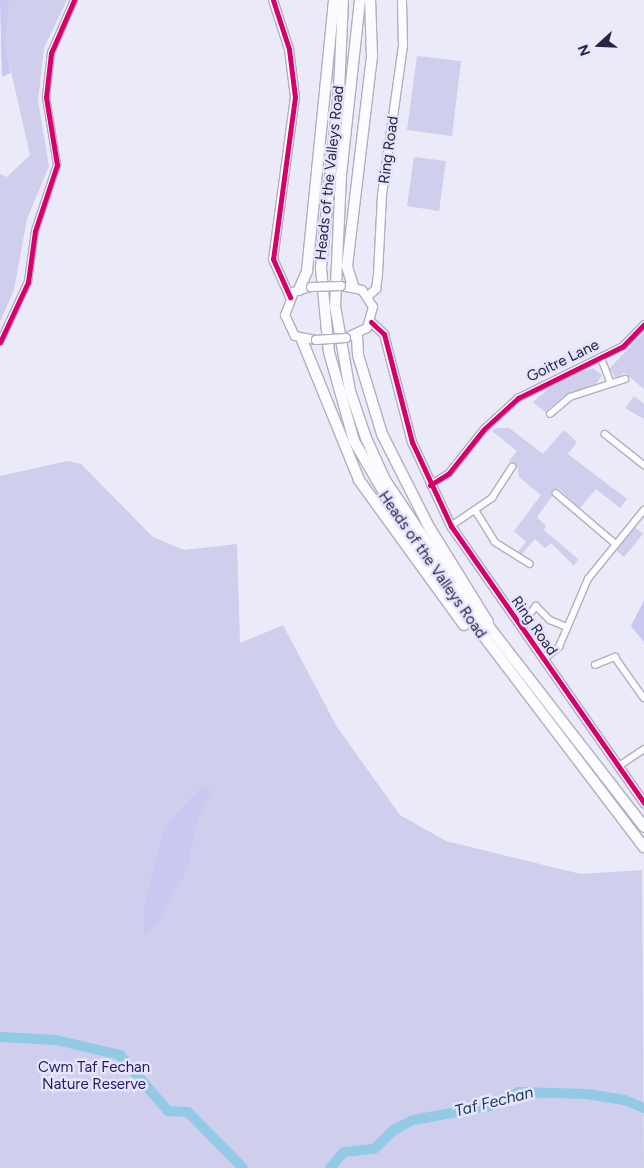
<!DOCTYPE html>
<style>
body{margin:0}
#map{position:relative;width:644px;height:1168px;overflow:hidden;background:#eaeaf9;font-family:Figtree,sans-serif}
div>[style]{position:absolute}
.green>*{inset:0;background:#cfceec}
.forest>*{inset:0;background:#cac8f1}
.river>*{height:10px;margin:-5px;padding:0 5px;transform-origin:5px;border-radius:5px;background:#92c9e4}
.roads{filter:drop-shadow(1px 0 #b0afc1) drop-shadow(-1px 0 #b0afc1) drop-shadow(0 1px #b0afc1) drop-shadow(0 -1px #b0afc1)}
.street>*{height:5.5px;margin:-2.75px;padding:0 2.75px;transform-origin:2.75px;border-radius:2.75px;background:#fcfcfe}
.secondary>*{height:8px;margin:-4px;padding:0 4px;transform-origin:4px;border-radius:4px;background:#fcfcfe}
.highway>*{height:10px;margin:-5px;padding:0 5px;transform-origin:5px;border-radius:5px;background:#fcfcfe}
.bridges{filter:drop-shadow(1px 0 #b0afc1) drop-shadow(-1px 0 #b0afc1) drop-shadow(0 1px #b0afc1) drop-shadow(0 -1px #b0afc1)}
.secondary-bridge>*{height:8px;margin:-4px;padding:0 4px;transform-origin:4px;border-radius:4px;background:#fcfcfe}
.cycleway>*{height:5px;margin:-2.5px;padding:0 2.5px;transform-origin:2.5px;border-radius:2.5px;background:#d6006c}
span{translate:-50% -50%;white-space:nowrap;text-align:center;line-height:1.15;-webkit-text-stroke:5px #e4e4ff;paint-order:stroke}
.street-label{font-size:15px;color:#27253f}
.park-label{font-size:15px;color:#291860}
.water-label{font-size:16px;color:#193d4b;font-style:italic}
.north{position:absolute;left:574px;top:20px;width:50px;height:50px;-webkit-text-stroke:4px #e4e4ff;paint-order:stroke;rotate:250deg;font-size:14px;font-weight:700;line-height:20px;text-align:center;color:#27253f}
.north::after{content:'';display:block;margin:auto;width:18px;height:22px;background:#27253f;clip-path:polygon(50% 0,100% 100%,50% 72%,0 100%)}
</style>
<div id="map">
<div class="green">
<div style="clip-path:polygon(10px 0,67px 0,44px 48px,38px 101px,49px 166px,27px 219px,14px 290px,0 322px,0 174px,7px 177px,30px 155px,5px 45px)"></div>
<div style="clip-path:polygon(417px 56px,461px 61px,452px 136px,407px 130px)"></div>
<div style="clip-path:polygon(414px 157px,446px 161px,439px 211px,407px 206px)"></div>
<div style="clip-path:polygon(644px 332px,644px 389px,625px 373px,616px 378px,609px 369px)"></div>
<div style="clip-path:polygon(593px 368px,602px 375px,596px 384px,564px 396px,545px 412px,533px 402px,558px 380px)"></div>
<div style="clip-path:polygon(634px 396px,644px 404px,644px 419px,625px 408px)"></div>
<div style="clip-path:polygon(496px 428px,509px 428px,543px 454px,564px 430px,577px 442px,568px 454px,627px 499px,620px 508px,596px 489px,580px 508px,558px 488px,537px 517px,546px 526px,544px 530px,578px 559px,574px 566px,551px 543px,545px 548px,535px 539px,521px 555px,517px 553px,526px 542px,514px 531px,541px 495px,519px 477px,518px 469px,509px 461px,517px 451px,492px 431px)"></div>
<div style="clip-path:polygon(67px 461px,81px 464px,153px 537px,184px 550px,237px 544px,240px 643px,283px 625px,337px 727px,400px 815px,446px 841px,581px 874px,642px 870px,644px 1168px,0 1168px,0 476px)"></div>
<div style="clip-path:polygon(635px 527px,643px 534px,624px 557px,616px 550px)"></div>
</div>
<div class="forest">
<div style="clip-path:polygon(0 0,10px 0,5px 45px,11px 73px,2px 77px)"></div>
<div style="clip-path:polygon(644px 600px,644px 642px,631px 626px)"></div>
<div style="clip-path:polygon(203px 786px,212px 792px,197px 819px,188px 867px,158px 925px,144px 936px,145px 902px,165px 826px)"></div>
</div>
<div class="river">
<div style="left:0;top:1037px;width:56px;rotate:3.1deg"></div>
<div style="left:56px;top:1040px;width:66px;rotate:13.2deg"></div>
<div style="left:120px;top:1055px;width:74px;rotate:49.4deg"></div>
<div style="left:168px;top:1111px;width:20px;rotate:3deg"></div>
<div style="left:188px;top:1112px;width:78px;rotate:45.5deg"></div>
<div style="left:330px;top:1168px;width:21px;rotate:-49deg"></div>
<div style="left:344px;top:1152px;width:30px;rotate:-6deg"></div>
<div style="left:374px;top:1149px;width:28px;rotate:-44deg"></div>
<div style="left:394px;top:1130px;width:21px;rotate:-28deg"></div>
<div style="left:413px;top:1120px;width:78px;rotate:-10.3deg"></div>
<div style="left:490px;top:1106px;width:32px;rotate:-26deg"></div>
<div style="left:519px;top:1092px;width:68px;rotate:1.7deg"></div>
<div style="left:587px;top:1094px;width:38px;rotate:9deg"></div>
<div style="left:625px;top:1100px;width:21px;rotate:23deg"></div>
</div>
<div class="roads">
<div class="street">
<div style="left:0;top:342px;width:66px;rotate:-65deg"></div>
<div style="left:28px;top:282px;width:51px;rotate:-82.2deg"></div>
<div style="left:35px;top:231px;width:70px;rotate:-71.6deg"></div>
<div style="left:57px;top:165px;width:69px;rotate:-99.2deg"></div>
<div style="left:46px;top:97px;width:44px;rotate:-83.5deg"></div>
<div style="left:51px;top:53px;width:58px;rotate:-66.5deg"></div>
<div style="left:601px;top:357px;width:28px;rotate:69deg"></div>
<div style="left:550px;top:414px;width:26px;rotate:-40deg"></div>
<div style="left:570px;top:397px;width:58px;rotate:-18.1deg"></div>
<div style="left:605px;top:434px;width:50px;rotate:38.5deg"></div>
<div style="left:430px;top:485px;width:22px;rotate:-32deg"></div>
<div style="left:449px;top:473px;width:56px;rotate:-51.5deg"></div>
<div style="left:484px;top:429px;width:46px;rotate:-42.4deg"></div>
<div style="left:518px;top:398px;width:117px;rotate:-26.3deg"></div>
<div style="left:623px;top:346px;width:30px;rotate:-46deg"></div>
<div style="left:556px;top:493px;width:79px;rotate:40.4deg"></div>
<div style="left:476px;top:511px;width:36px;rotate:58deg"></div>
<div style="left:495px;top:542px;width:41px;rotate:32.2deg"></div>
<div style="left:451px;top:526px;width:50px;rotate:-34.3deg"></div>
<div style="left:492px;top:498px;width:37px;rotate:-57deg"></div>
<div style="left:530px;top:614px;width:10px;rotate:-53deg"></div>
<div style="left:536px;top:606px;width:20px;rotate:45deg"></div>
<div style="left:550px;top:620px;width:18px;rotate:22deg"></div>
<div style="left:543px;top:660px;width:21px;rotate:-39deg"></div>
<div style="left:559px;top:647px;width:74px;rotate:-66.9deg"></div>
<div style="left:588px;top:579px;width:89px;rotate:-50.9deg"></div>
<div style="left:595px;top:665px;width:22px;rotate:-22deg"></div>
<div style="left:615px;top:657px;width:50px;rotate:54.7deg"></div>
<div style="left:619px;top:766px;width:30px;rotate:-34deg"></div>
</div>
<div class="secondary">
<div style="left:273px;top:0;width:52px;rotate:71.9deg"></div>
<div style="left:289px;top:49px;width:48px;rotate:82.9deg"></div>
<div style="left:295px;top:97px;width:163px;rotate:97.7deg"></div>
<div style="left:273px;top:259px;width:42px;rotate:65.9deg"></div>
<div style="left:341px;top:286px;width:21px;rotate:11deg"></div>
<div style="left:362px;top:290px;width:20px;rotate:57deg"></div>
<div style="left:373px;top:307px;width:22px;rotate:106deg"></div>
<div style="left:367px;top:328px;width:23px;rotate:155deg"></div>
<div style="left:311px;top:287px;width:18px;rotate:164deg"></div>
<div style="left:294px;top:292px;width:25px;rotate:111deg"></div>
<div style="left:285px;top:315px;width:23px;rotate:65deg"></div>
<div style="left:295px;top:336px;width:21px;rotate:11deg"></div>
<div style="left:368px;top:296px;width:11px;rotate:-41deg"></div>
<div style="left:376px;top:289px;width:15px;rotate:-82deg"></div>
<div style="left:378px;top:274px;width:79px;rotate:-87.1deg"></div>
<div style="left:382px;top:195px;width:151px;rotate:-82deg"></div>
<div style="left:403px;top:45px;width:45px;rotate:-91.3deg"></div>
<div style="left:371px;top:322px;width:18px;rotate:43deg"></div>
<div style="left:384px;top:334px;width:112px;rotate:75.5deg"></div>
<div style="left:412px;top:442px;width:93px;rotate:65.1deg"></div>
<div style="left:451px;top:526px;width:338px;rotate:55.1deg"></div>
</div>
<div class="highway">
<div style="left:343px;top:0;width:90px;rotate:92.5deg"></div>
<div style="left:339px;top:90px;width:179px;rotate:95.8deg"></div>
<div style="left:321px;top:268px;width:84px;rotate:84.6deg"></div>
<div style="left:329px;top:352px;width:92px;rotate:74.3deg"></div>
<div style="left:354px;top:441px;width:123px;rotate:59.7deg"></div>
<div style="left:416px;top:547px;width:377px;rotate:52.8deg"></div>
<div style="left:360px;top:0;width:176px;rotate:96.2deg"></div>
<div style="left:341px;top:175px;width:131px;rotate:92.6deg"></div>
<div style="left:335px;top:306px;width:86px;rotate:80deg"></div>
<div style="left:350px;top:391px;width:50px;rotate:71.2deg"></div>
<div style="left:366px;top:438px;width:46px;rotate:65.7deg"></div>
<div style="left:385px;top:480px;width:113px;rotate:56.2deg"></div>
<div style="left:448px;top:574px;width:320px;rotate:52.2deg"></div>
<div style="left:353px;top:286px;width:21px;rotate:-107deg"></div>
<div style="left:347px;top:266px;width:211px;rotate:-83.2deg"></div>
<div style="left:372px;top:56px;width:56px;rotate:-92deg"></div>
<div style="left:299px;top:290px;width:21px;rotate:-67deg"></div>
<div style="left:307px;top:271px;width:272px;rotate:-84.3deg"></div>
<div style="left:357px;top:336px;width:19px;rotate:87deg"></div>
<div style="left:358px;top:355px;width:83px;rotate:73.1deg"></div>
<div style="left:382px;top:434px;width:104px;rotate:63.2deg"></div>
<div style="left:429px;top:527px;width:112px;rotate:58.2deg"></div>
<div style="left:302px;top:340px;width:151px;rotate:67.8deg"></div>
<div style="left:359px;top:480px;width:179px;rotate:54.1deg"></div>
</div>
</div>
<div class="bridges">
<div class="secondary-bridge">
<div style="left:311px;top:287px;width:30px;rotate:-2deg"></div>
<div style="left:316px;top:340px;width:30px;rotate:-4deg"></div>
</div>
</div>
<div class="cycleway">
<div style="left:273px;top:0;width:52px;rotate:71.9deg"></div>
<div style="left:289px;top:49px;width:48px;rotate:82.9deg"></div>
<div style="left:295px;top:97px;width:163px;rotate:97.7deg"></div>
<div style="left:273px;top:259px;width:42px;rotate:65.9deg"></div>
<div style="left:371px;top:322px;width:18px;rotate:43deg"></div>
<div style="left:384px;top:334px;width:112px;rotate:75.5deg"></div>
<div style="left:412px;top:442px;width:93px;rotate:65.1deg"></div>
<div style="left:451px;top:526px;width:338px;rotate:55.1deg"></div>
<div style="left:0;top:342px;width:66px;rotate:-65deg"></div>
<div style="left:28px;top:282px;width:51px;rotate:-82.2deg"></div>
<div style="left:35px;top:231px;width:70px;rotate:-71.6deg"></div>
<div style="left:57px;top:165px;width:69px;rotate:-99.2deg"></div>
<div style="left:46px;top:97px;width:44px;rotate:-83.5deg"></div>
<div style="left:51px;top:53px;width:58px;rotate:-66.5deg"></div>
<div style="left:430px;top:485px;width:22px;rotate:-32deg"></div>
<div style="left:449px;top:473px;width:56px;rotate:-51.5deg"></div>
<div style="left:484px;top:429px;width:46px;rotate:-42.4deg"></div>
<div style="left:518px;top:398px;width:117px;rotate:-26.3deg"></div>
<div style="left:623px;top:346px;width:30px;rotate:-46deg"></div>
</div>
<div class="street-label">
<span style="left:389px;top:150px;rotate:-82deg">Ring Road</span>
<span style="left:330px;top:173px;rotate:-84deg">Heads of the Valleys Road</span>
<span style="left:563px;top:361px;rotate:-26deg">Goitre Lane</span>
<span style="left:432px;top:565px;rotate:55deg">Heads of the Valleys Road</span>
<span style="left:534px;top:626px;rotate:55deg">Ring Road</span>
</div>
<div class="park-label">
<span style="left:94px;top:1076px">Cwm Taf Fechan<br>Nature Reserve</span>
</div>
<div class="water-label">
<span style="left:494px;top:1102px;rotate:-14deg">Taf Fechan</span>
</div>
<div class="north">N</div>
</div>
